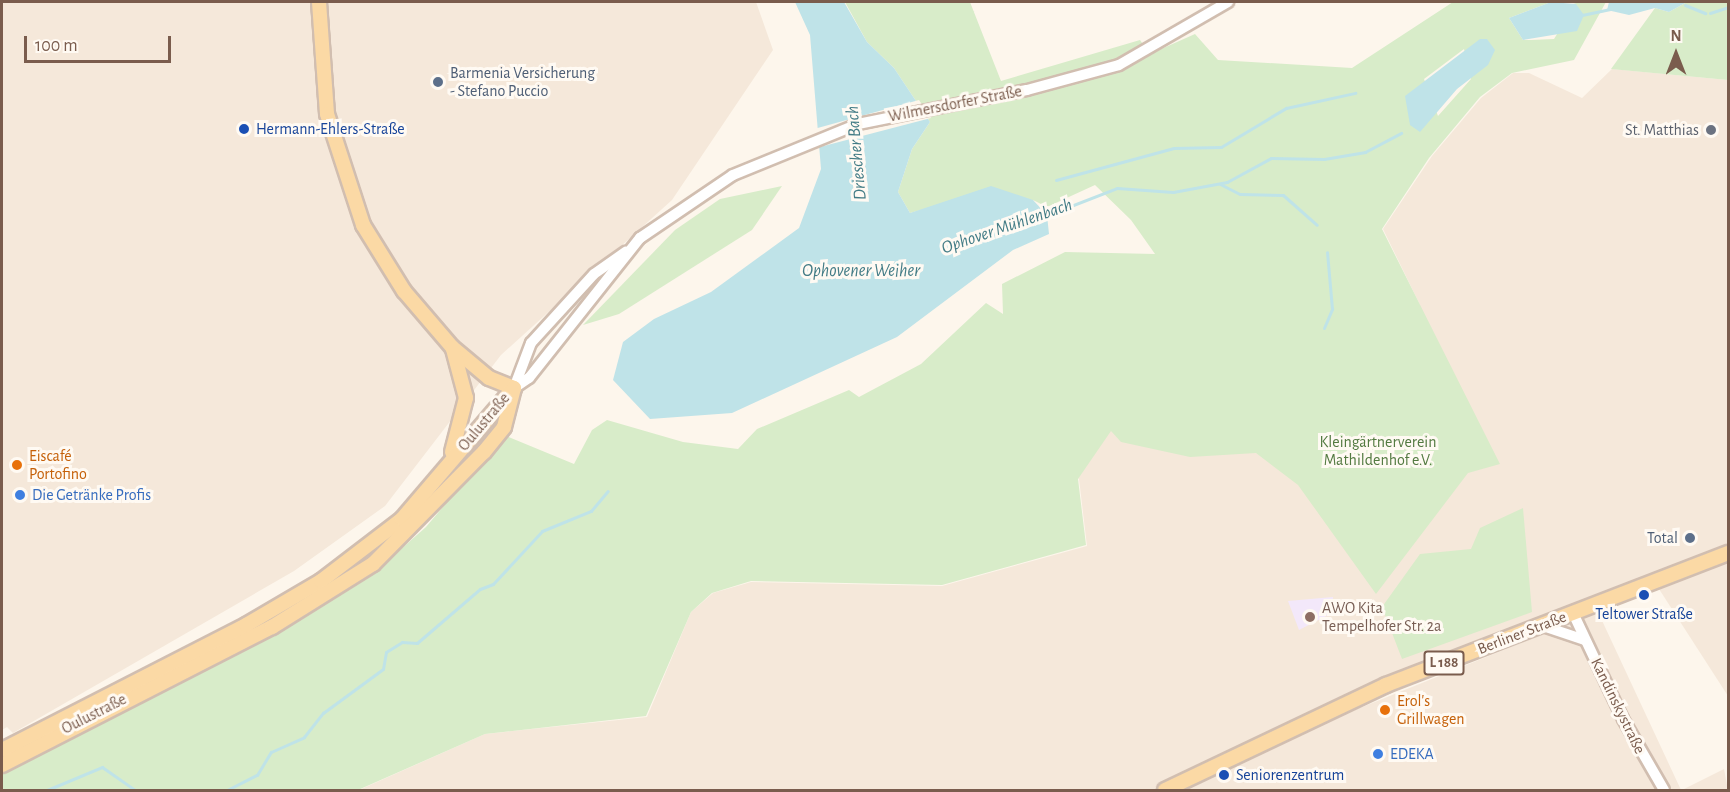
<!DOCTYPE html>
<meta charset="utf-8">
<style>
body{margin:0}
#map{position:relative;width:1730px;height:792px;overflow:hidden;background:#fdf6ec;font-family:"Alegreya Sans",sans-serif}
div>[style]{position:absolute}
.residential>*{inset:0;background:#f5e8da}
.education>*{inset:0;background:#f3e8fa}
.green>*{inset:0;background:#d8ecc9}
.water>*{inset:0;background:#bfe3e8}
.pier>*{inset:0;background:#fdf6ec}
.stream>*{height:3px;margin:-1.5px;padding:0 1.5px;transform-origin:1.5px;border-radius:1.5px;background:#bfe3e8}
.roads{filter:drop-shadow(2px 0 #d1beb0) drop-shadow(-2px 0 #d1beb0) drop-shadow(0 2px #d1beb0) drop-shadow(0 -2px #d1beb0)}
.minor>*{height:10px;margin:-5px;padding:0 5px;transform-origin:5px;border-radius:5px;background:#fff}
.major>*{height:14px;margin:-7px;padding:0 7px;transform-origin:7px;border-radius:7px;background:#fbd9a5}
.dots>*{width:16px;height:16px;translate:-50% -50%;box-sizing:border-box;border:3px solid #fffaf3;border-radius:50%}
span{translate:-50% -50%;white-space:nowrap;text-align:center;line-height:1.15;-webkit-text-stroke:6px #fffaf3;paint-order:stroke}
.shield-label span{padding:2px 4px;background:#fffaf3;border:2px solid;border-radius:4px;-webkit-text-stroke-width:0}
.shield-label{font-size:15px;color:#7a5c4d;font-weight:700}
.service-label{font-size:16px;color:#4e5e75}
.left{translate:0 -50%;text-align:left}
.right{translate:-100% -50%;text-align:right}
.street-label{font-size:16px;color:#7a5c4d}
.transit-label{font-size:16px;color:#164399}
.worship-label{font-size:16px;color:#5b616d}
.park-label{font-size:16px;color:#537a41}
.food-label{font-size:16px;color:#c56008}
.shop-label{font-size:16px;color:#366cbe}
.education-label{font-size:16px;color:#785e54}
.water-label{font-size:18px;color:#437c86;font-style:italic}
.frame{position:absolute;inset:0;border:3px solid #7a5c4d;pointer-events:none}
.north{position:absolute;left:1646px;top:24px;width:60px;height:60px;-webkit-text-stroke:4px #fffaf3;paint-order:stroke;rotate:0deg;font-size:16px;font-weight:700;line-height:24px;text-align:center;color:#7a5c4d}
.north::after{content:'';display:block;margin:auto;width:21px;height:27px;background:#7a5c4d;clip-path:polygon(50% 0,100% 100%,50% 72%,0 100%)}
.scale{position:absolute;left:24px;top:36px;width:147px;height:27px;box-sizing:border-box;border:3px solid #7a5c4d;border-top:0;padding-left:8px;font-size:18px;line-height:21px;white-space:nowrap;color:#7a5c4d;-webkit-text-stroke:4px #fffaf3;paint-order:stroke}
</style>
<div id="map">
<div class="residential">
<div style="clip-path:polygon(2px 2px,756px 2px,773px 50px,672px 200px,501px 355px,385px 506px,294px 571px,13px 733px,7px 727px,2px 730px)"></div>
<div style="clip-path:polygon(1612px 69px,1728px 80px,1728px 548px,1323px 705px,1153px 790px,359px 790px,485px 734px,647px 717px,691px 612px,713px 593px,751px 582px,942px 586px,1087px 546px,1079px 479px,1062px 465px,1132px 403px,1420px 305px,1383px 229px,1432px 156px,1481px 98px,1513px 73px,1529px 73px,1582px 98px)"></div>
<div style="clip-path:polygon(1728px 557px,1728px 696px,1659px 589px)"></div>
<div style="clip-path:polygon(1598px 612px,1681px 790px,1183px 790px,1345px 714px)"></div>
<div style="clip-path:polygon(1724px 769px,1728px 790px,1682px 790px)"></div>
</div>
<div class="education">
<div style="clip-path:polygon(1333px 597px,1332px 613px,1299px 630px,1288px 601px)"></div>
</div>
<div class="green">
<div style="clip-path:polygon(evenodd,845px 2px,970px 2px,1001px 81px,1140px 40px,1150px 54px,1195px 34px,1218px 60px,1352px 68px,1453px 2px,1551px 2px,1509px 18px,1523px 40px,1531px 40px,1554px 39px,1576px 4px,1570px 2px,1606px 2px,1574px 60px,1512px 73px,1480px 97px,1429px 158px,1382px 229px,1500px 464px,1468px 473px,1376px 594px,1298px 485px,1256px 453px,1190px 457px,1121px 442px,1111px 431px,1078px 479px,1086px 545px,942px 585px,751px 581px,712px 593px,691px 612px,646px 716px,485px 734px,358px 790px,2px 790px,2px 773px,33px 753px,241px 650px,374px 573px,426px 527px,504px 435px,574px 464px,592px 430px,607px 420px,683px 442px,738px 449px,757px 429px,849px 390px,859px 397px,921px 364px,986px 303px,1003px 314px,1002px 284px,1065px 252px,1155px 254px,1131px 220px,1095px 185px,1047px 207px,1033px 200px,949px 202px,910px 213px,898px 192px,912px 149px,930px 122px,894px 68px,867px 42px,845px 2px,1464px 49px,1471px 79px,1438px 116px,1424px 79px,1464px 49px)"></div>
<div style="clip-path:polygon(1687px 2px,1728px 2px,1728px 80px,1611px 69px,1655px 8px,1669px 12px)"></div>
<div style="clip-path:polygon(782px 186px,752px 230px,619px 314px,583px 325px,675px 230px,720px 199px)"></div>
<div style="clip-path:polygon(1523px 508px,1532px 612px,1402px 659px,1382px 607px,1420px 554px,1471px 549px,1480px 528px)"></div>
</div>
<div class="water">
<div style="clip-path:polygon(795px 2px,844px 2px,867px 42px,894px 68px,930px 122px,912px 149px,898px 192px,910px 213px,991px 186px,1033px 200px,1047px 215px,1049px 234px,1013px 250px,897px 337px,732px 413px,650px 419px,613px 380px,623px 342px,654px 319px,711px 292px,799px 228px,821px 169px,810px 35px)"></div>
<div style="clip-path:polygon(1551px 2px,1576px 4px,1584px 15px,1577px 31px,1523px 40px,1509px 18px)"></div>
<div style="clip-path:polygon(1609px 2px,1687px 2px,1669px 12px,1655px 8px,1629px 15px,1607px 10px)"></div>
<div style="clip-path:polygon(1480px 39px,1487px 39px,1495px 50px,1488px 65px,1457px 89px,1420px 132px,1410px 125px,1405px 96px)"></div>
</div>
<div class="pier">
<div style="clip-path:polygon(919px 100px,931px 118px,816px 148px,814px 129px)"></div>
</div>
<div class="stream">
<div style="left:1685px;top:5px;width:22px;rotate:22deg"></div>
<div style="left:1710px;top:13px;width:19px;rotate:-18deg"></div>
<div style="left:1582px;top:15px;width:30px;rotate:-12deg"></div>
<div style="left:1056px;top:180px;width:122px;rotate:-15.2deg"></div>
<div style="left:1174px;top:148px;width:47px;rotate:-1.2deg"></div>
<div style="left:1221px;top:147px;width:76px;rotate:-31deg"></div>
<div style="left:1286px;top:108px;width:71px;rotate:-12.3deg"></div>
<div style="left:1220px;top:184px;width:22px;rotate:27deg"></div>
<div style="left:1240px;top:194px;width:43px;rotate:1.3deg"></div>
<div style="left:1283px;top:195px;width:45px;rotate:41.4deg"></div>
<div style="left:1045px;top:216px;width:77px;rotate:-21.3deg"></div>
<div style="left:1117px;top:188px;width:56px;rotate:4.1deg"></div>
<div style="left:1173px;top:192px;width:55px;rotate:-10.5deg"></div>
<div style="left:1227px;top:182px;width:50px;rotate:-28.6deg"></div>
<div style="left:1271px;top:158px;width:53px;rotate:1.1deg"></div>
<div style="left:1324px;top:159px;width:42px;rotate:-9.7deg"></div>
<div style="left:1365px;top:152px;width:41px;rotate:-27.8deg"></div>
<div style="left:1324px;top:328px;width:21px;rotate:-67deg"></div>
<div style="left:1332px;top:309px;width:57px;rotate:-95deg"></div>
<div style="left:47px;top:790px;width:60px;rotate:-22.7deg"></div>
<div style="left:102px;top:767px;width:40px;rotate:34.9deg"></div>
<div style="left:227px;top:790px;width:34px;rotate:-27deg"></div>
<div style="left:257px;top:775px;width:27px;rotate:-59deg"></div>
<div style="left:271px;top:752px;width:36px;rotate:-24deg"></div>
<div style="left:304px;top:737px;width:31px;rotate:-52deg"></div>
<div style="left:323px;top:713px;width:74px;rotate:-36.3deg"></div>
<div style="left:383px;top:669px;width:17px;rotate:-80deg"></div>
<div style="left:386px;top:652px;width:19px;rotate:-32deg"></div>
<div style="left:402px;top:642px;width:15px;rotate:4deg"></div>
<div style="left:417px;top:643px;width:83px;rotate:-40.6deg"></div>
<div style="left:480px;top:589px;width:14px;rotate:-21deg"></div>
<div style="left:493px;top:584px;width:72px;rotate:-47.2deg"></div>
<div style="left:542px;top:531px;width:53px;rotate:-22.2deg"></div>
<div style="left:591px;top:511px;width:26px;rotate:-50deg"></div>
</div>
<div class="roads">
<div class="minor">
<div style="left:514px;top:388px;width:18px;rotate:-34deg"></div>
<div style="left:529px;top:378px;width:179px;rotate:-51.6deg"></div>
<div style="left:640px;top:238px;width:112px;rotate:-34.1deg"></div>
<div style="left:733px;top:175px;width:135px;rotate:-22.2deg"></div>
<div style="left:858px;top:124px;width:172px;rotate:-11.4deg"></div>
<div style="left:1027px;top:90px;width:95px;rotate:-15.2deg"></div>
<div style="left:1119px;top:65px;width:126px;rotate:-30deg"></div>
<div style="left:514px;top:388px;width:48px;rotate:-69.3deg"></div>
<div style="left:531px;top:343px;width:93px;rotate:-47.6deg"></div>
<div style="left:594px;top:274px;width:39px;rotate:-35deg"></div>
<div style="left:1573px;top:613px;width:117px;rotate:64.7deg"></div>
<div style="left:1623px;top:719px;width:82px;rotate:60deg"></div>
<div style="left:1543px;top:626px;width:44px;rotate:18.4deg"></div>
</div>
<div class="major">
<div style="left:319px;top:2px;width:112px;rotate:85.9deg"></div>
<div style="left:327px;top:114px;width:117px;rotate:72deg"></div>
<div style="left:363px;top:225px;width:78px;rotate:58.2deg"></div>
<div style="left:404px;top:291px;width:74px;rotate:49.4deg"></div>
<div style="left:452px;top:347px;width:48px;rotate:40deg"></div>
<div style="left:489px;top:378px;width:27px;rotate:22deg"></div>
<div style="left:452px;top:452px;width:56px;rotate:-75.5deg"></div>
<div style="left:466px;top:398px;width:51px;rotate:-104.9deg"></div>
<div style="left:2px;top:750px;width:274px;rotate:-27.1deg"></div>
<div style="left:246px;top:625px;width:87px;rotate:-30.4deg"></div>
<div style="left:321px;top:581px;width:102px;rotate:-37.4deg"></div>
<div style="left:402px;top:519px;width:172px;rotate:-49.5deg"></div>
<div style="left:2px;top:765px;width:303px;rotate:-27.1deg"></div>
<div style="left:272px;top:627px;width:119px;rotate:-32deg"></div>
<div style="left:373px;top:564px;width:158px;rotate:-45.3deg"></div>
<div style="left:484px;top:452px;width:32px;rotate:-51deg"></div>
<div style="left:504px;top:427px;width:40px;rotate:-75.6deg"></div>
<div style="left:1165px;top:790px;width:245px;rotate:-25.4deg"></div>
<div style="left:1386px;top:685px;width:367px;rotate:-21.1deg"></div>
</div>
</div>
<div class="dots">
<div style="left:438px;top:82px;background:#5c6f8a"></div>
<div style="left:244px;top:129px;background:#1a4fb4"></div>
<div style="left:1711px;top:130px;background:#6b7280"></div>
<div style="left:17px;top:465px;background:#e8710a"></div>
<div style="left:20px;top:495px;background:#3f7fe0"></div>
<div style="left:1690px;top:538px;background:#5c6f8a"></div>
<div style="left:1644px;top:595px;background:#1a4fb4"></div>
<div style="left:1310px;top:617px;background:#8d6e63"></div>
<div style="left:1385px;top:710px;background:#e8710a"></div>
<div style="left:1378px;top:754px;background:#3f7fe0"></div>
<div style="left:1224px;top:775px;background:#1a4fb4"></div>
</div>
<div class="shield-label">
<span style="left:1444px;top:663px">L 188</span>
</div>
<div class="service-label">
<span class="left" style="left:450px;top:82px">Barmenia Versicherung<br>- Stefano Puccio</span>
<span class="right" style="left:1678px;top:538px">Total</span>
</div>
<div class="street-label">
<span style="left:955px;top:104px;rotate:-11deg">Wilmersdorfer Straße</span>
<span style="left:484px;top:422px;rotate:-50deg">Oulustraße</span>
<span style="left:1522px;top:633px;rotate:-21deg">Berliner Straße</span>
<span style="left:1618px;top:706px;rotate:64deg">Kandinskystraße</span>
<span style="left:94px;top:714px;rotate:-27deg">Oulustraße</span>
</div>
<div class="transit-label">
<span class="left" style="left:256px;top:129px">Hermann-Ehlers-Straße</span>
<span style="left:1644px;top:614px">Teltower Straße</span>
<span class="left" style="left:1236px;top:775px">Seniorenzentrum</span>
</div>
<div class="worship-label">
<span class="right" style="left:1699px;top:130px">St. Matthias</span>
</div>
<div class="park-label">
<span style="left:1378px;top:451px">Kleingärtnerverein<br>Mathildenhof e.V.</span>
</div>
<div class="food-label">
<span class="left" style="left:29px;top:465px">Eiscafé<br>Portofino</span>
<span class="left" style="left:1397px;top:710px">Erol's<br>Grillwagen</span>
</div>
<div class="shop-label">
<span class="left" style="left:32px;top:495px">Die Getränke Profis</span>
<span class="left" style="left:1390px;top:754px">EDEKA</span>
</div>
<div class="education-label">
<span class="left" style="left:1322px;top:617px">AWO Kita<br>Tempelhofer Str. 2a</span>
</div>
<div class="water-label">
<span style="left:857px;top:153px;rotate:-95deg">Driescher Bach</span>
<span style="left:1007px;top:227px;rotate:-19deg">Ophover Mühlenbach</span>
<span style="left:861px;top:271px">Ophovener Weiher</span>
</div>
<div class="frame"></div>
<div class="north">N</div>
<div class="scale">100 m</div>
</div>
